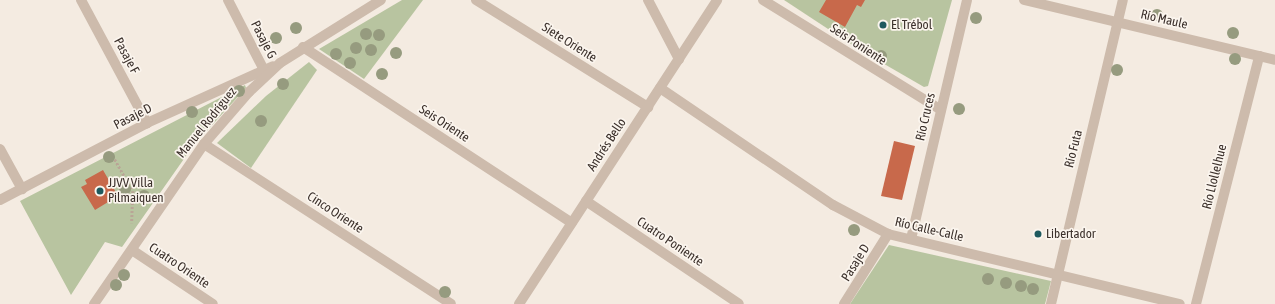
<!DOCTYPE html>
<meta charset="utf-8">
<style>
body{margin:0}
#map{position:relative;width:1275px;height:304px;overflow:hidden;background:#f4ebe1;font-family:"Asap Condensed",sans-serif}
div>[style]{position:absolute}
.green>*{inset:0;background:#b8c4a0}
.building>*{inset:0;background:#c8694b}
.path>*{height:2.5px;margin-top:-1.25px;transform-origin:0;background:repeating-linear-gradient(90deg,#b9a596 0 2px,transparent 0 4px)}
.street>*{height:10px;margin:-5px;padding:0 5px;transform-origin:5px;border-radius:5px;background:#cdbbac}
.trees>*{width:12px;height:12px;margin:-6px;border-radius:50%;background:#969b7f}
.dots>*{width:11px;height:11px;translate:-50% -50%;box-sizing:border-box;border:2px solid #fbf5ee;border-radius:50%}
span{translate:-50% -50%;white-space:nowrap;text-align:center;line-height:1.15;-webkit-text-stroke:3.5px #fbf5ee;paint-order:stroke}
.street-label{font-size:13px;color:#3b302b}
.poi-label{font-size:13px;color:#3b302b}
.left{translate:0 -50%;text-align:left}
</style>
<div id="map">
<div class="green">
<div style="clip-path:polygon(402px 0,423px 0,364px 79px,319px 49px)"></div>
<div style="clip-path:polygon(784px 0,952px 0,928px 86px,924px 87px,860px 50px)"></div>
<div style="clip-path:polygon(309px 62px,317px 70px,251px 168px,217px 143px,266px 96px)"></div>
<div style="clip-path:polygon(245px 85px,246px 88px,193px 146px,122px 247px,105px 242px,71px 295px,20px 201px)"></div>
<div style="clip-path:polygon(889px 245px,1051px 281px,1045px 304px,850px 304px)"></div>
</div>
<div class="building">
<div style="clip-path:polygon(826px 0,865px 0,861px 7px,857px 5px,845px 27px,819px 12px)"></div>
<div style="clip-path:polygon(894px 141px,915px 146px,902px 200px,881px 196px)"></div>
<div style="clip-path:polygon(103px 170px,118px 196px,95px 210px,81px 187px,87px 184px,85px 180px)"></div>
</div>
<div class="path">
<div style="left:113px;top:156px;width:40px;rotate:60.3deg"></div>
<div style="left:133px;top:191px;width:32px;rotate:92deg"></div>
</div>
<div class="street">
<div style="left:81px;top:0;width:140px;rotate:61.8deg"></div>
<div style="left:228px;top:0;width:79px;rotate:62.8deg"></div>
<div style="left:476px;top:0;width:203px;rotate:31.9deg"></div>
<div style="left:648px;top:0;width:67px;rotate:62.3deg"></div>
<div style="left:763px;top:0;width:209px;rotate:31.7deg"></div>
<div style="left:1024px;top:0;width:258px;rotate:13.4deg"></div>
<div style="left:303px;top:47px;width:321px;rotate:33.2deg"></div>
<div style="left:660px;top:88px;width:209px;rotate:34.1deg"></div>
<div style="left:833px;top:205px;width:62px;rotate:27.8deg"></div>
<div style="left:888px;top:234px;width:300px;rotate:13.5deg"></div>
<div style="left:204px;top:144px;width:294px;rotate:32.9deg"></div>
<div style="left:0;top:149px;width:46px;rotate:61.2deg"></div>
<div style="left:0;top:200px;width:166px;rotate:-27.6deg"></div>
<div style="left:147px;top:123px;width:138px;rotate:-24.3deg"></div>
<div style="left:586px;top:201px;width:184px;rotate:33.9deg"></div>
<div style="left:911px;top:239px;width:245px;rotate:-76.8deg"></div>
<div style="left:132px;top:250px;width:97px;rotate:33.7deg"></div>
<div style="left:94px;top:304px;width:194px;rotate:-55.5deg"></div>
<div style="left:204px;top:144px;width:69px;rotate:-49.1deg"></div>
<div style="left:249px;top:92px;width:42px;rotate:-43.1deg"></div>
<div style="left:280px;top:63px;width:119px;rotate:-32deg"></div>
<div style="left:519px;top:304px;width:363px;rotate:-56.9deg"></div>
<div style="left:844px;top:304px;width:83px;rotate:-57.8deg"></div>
<div style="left:1051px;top:304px;width:312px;rotate:-76.7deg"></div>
<div style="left:1196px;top:304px;width:256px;rotate:-75.7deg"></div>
</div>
<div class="trees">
<div style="left:1157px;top:15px"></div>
<div style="left:976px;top:18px"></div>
<div style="left:296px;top:28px"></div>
<div style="left:1233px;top:33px"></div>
<div style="left:366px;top:34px"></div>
<div style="left:379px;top:35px"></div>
<div style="left:276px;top:38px"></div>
<div style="left:356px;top:48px"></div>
<div style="left:371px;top:50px"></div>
<div style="left:396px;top:53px"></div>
<div style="left:336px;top:54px"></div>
<div style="left:881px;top:56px"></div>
<div style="left:1235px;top:59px"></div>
<div style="left:350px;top:63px"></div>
<div style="left:1117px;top:70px"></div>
<div style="left:382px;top:74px"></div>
<div style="left:283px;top:84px"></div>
<div style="left:239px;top:91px"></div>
<div style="left:959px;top:109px"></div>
<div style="left:192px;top:112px"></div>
<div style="left:261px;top:121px"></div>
<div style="left:109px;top:157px"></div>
<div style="left:125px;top:189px"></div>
<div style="left:144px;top:196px"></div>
<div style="left:854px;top:230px"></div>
<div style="left:124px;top:275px"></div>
<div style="left:988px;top:279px"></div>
<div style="left:1006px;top:283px"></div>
<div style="left:116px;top:285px"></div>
<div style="left:1021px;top:286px"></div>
<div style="left:1033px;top:289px"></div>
<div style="left:445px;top:292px"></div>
</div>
<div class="dots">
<div style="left:883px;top:25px;background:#1f5a5e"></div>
<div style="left:100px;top:191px;background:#1f5a5e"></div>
<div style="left:1038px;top:234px;background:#1f5a5e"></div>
</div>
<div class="street-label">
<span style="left:1164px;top:20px;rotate:13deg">Río Maule</span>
<span style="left:263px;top:40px;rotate:63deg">Pasaje G</span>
<span style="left:569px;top:43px;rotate:32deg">Siete Oriente</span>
<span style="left:858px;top:45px;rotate:33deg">Seis Poniente</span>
<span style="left:126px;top:56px;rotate:62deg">Pasaje F</span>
<span style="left:133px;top:117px;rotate:-27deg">Pasaje D</span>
<span style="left:926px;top:117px;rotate:-77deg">Río Cruces</span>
<span style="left:207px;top:123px;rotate:-51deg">Manuel Rodríguez</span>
<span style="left:444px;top:124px;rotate:33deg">Seis Oriente</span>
<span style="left:607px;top:145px;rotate:-57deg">Andrés Bello</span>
<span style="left:1074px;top:149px;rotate:-76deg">Río Futa</span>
<span style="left:1215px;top:177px;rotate:-76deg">Río Llollelhue</span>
<span style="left:335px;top:213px;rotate:33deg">Cinco Oriente</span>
<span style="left:929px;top:230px;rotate:13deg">Río Calle-Calle</span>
<span style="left:670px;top:242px;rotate:34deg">Cuatro Poniente</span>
<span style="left:856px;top:263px;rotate:-58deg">Pasaje D</span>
<span style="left:179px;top:266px;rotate:34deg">Cuatro Oriente</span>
</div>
<div class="poi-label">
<span class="left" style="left:891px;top:25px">El Trébol</span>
<span class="left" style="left:108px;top:191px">JJVV Villa<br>Pilmaiquen</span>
<span class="left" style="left:1046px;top:234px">Libertador</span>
</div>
</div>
